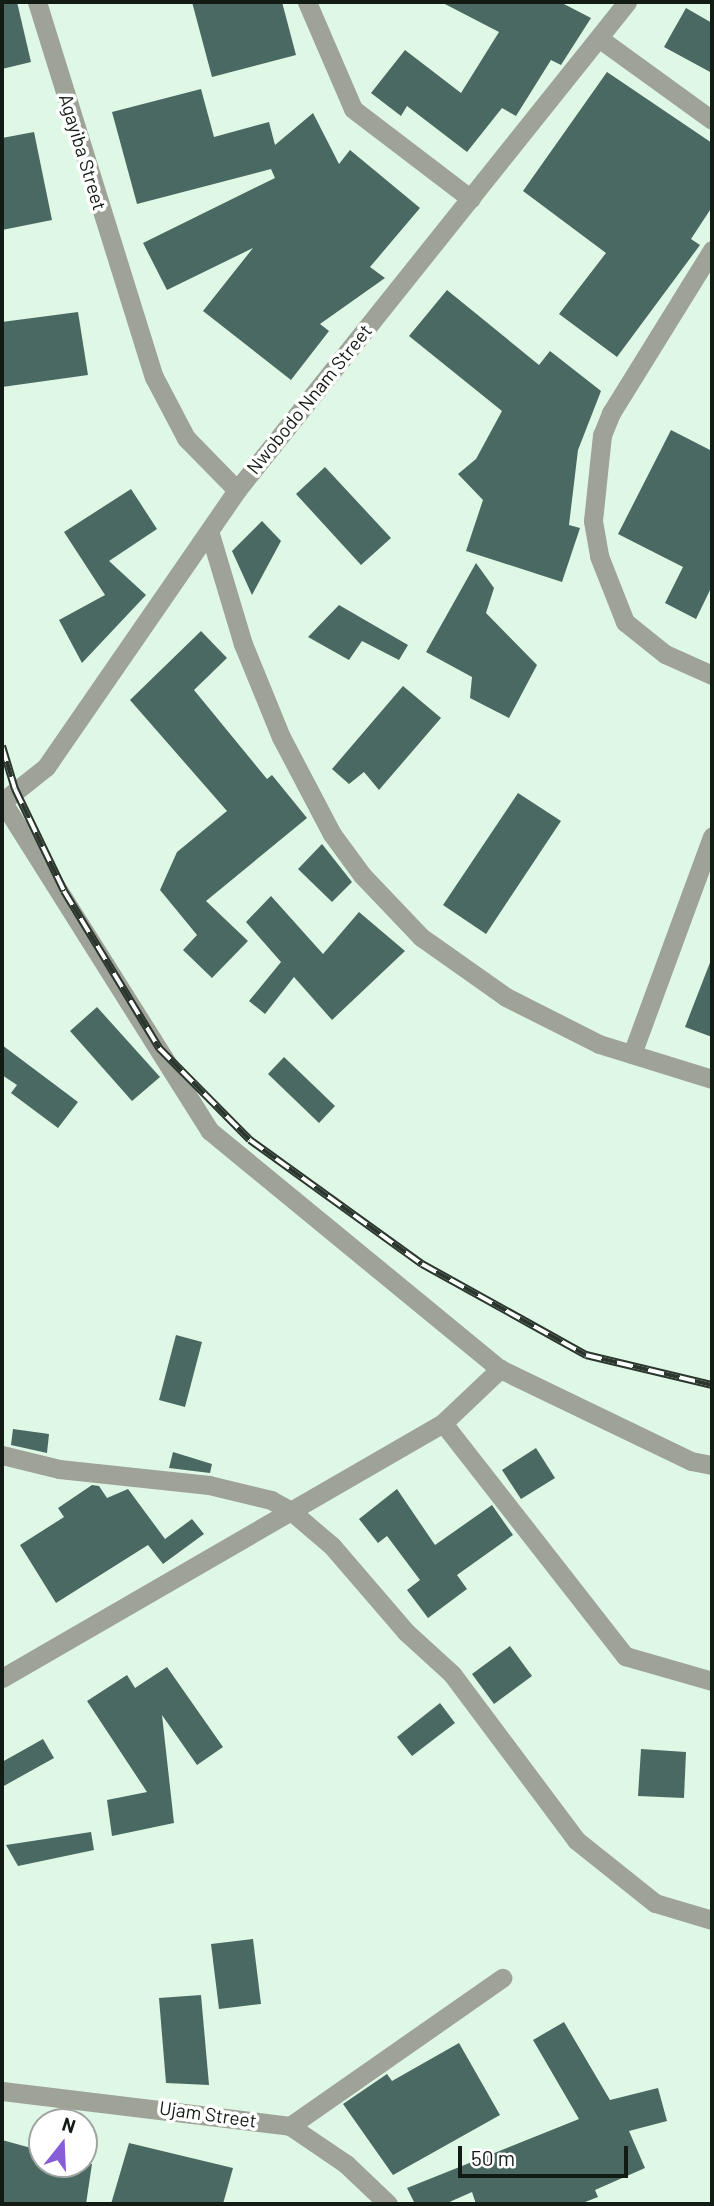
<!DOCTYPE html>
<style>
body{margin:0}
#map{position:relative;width:714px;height:2206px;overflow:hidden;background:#dff8e5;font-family:Barlow,sans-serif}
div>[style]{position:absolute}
.building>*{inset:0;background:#4a6963}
.minor>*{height:19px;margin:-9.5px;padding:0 9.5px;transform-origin:9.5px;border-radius:9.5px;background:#9ea297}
.rail>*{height:8px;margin-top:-4px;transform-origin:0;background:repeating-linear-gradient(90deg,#fff 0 16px,#2b362e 0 32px);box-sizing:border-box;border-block:2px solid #2b362e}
span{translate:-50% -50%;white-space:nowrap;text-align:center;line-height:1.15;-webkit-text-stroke:7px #fff;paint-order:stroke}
.street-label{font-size:19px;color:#121b14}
.frame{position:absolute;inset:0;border:4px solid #121b14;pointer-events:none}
.north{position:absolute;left:28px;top:2108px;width:70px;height:70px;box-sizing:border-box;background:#fff;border:2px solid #a0a4a1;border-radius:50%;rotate:18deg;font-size:19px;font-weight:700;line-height:28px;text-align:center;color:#121b14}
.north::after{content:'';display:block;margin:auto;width:24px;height:32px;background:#885ed8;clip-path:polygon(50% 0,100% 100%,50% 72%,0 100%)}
.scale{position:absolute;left:458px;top:2146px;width:170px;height:32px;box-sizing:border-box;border:4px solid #121b14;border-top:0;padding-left:9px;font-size:21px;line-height:24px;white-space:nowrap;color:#121b14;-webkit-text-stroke:5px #fff;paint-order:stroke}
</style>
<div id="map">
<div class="building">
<div style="clip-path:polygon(2px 2px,17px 2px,31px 62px,2px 69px)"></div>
<div style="clip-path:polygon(192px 2px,282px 2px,296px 55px,212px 77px)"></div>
<div style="clip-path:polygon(441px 2px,560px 2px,591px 18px,561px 65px,551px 60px,516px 116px,502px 108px,467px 152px,407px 106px,401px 116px,371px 93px,405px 50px,461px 93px,499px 32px)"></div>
<div style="clip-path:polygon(686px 8px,712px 23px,712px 73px,664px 47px)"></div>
<div style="clip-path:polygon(607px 72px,712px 143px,712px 207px,691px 239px,700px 245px,617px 357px,559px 314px,606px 253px,523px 191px)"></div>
<div style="clip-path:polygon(201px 89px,214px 137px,269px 122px,275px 145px,313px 113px,339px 164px,350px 150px,420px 208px,370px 267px,385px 278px,320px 324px,329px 331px,291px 380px,203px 311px,253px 248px,167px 290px,143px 243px,275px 178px,271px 169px,137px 204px,112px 112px)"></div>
<div style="clip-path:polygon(34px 132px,52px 220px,2px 230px,2px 138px)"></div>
<div style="clip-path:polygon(447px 290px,539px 365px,550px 351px,601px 391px,578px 450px,569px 525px,580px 528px,562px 582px,466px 551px,483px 500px,458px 474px,476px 459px,502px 411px,409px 336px)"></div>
<div style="clip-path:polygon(78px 312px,88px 375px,2px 387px,2px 322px)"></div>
<div style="clip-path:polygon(671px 430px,712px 451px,712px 586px,696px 619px,665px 603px,683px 567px,618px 534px)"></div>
<div style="clip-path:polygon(325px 467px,391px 538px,361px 565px,296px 494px)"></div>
<div style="clip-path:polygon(131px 489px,157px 529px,109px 561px,146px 595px,82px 663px,59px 620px,105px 595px,64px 532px)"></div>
<div style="clip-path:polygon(262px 521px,281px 541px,252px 595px,232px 551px)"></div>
<div style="clip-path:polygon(476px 563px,494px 588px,486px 613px,537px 665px,509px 718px,470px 698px,472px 677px,426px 652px)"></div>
<div style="clip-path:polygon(339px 605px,408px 645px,399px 660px,362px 641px,349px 660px,308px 637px)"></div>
<div style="clip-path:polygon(201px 631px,227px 658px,194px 690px,267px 779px,272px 775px,307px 818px,206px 901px,248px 941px,212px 978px,183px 950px,197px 935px,160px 890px,177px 852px,227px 811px,130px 700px)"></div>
<div style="clip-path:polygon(403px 686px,441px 718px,379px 790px,364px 772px,349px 784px,332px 769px)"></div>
<div style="clip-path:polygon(518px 793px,561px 821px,486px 934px,443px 905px)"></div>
<div style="clip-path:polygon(322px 844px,352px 882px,332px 902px,298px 869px)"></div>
<div style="clip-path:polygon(271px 896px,323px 954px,359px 912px,405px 951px,332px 1020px,294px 977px,265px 1014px,249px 1001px,281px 962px,246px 922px)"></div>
<div style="clip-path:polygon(711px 960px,712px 960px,712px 1037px,685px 1027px)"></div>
<div style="clip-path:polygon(97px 1007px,160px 1077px,132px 1101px,70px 1031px)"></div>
<div style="clip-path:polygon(2px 1045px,78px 1102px,58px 1128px,11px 1093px,17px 1085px,2px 1075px)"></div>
<div style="clip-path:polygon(284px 1057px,335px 1106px,319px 1123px,268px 1074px)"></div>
<div style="clip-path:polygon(176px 1335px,202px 1342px,185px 1407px,159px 1400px)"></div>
<div style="clip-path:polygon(13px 1429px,49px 1434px,47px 1453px,11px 1445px)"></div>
<div style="clip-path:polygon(536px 1448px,555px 1478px,521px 1499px,502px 1470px)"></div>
<div style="clip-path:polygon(173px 1452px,212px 1464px,210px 1473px,169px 1468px)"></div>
<div style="clip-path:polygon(92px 1485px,99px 1486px,107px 1498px,128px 1489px,165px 1539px,192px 1519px,204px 1534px,163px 1564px,148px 1545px,56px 1603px,20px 1545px,64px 1517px,58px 1508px)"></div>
<div style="clip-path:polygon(397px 1489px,435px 1545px,492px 1505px,513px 1535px,457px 1575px,467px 1589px,428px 1618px,407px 1590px,420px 1580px,387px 1536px,378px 1543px,359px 1519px)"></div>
<div style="clip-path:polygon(510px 1646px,532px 1676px,494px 1704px,472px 1674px)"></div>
<div style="clip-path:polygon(167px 1667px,223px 1747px,197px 1765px,162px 1715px,174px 1823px,112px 1836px,107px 1800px,147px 1792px,87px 1701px,127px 1675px,135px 1688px)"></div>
<div style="clip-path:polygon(440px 1703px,455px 1723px,412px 1756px,397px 1737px)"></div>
<div style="clip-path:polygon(43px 1739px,54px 1758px,2px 1787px,2px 1762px)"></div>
<div style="clip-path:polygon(641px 1749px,686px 1752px,684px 1798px,638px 1796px)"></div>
<div style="clip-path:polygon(91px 1832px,94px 1850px,18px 1866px,6px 1845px)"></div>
<div style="clip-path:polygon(253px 1939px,261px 2004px,219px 2009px,211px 1944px)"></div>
<div style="clip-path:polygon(201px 1995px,209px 2085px,166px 2083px,159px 1998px)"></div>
<div style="clip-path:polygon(564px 2022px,610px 2100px,658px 2088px,667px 2121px,629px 2131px,645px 2168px,595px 2190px,598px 2197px,580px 2204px,476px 2204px,472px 2192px,445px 2204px,415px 2204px,407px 2188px,579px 2119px,533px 2040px)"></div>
<div style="clip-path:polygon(459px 2043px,500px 2115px,393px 2175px,343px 2104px,387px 2074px,392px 2081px)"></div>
<div style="clip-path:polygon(2px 2140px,42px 2151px,42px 2164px,92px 2164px,86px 2204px,2px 2204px)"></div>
<div style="clip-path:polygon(129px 2143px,233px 2168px,223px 2204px,111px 2204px)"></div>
</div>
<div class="minor">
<div style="left:37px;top:2px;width:393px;rotate:72.7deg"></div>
<div style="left:154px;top:377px;width:69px;rotate:62.3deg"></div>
<div style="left:186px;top:438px;width:73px;rotate:45.6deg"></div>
<div style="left:307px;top:2px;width:116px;rotate:66.7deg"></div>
<div style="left:353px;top:109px;width:148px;rotate:37.3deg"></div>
<div style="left:600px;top:39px;width:138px;rotate:35.9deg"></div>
<div style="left:712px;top:250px;width:192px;rotate:121.8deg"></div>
<div style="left:611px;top:413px;width:24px;rotate:112deg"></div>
<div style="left:602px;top:435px;width:86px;rotate:96deg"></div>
<div style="left:593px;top:521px;width:36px;rotate:80deg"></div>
<div style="left:599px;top:556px;width:71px;rotate:68.5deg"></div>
<div style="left:625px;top:622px;width:51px;rotate:38.7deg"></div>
<div style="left:665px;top:654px;width:51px;rotate:24.1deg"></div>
<div style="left:210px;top:534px;width:115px;rotate:73.3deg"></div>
<div style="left:243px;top:644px;width:100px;rotate:67.8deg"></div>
<div style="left:281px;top:737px;width:110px;rotate:62.3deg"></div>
<div style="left:332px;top:834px;width:51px;rotate:53.8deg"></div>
<div style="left:362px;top:875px;width:86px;rotate:46.4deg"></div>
<div style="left:421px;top:937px;width:104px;rotate:35.2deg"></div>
<div style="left:506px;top:997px;width:104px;rotate:26.8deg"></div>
<div style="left:599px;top:1044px;width:118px;rotate:17.2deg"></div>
<div style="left:2px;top:801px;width:390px;rotate:57.8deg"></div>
<div style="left:210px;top:1131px;width:375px;rotate:39.4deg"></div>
<div style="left:500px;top:1369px;width:212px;rotate:25.7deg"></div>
<div style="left:691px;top:1461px;width:21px;rotate:11deg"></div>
<div style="left:2px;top:802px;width:56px;rotate:-38.5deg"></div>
<div style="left:46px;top:767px;width:336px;rotate:-55.4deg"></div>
<div style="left:237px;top:490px;width:625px;rotate:-51.37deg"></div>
<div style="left:632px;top:1054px;width:232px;rotate:-69.8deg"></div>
<div style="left:443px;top:1423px;width:296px;rotate:52deg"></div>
<div style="left:625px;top:1656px;width:91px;rotate:16deg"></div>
<div style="left:2px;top:1455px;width:59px;rotate:13.8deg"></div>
<div style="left:59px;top:1469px;width:151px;rotate:6.1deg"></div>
<div style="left:209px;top:1485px;width:64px;rotate:13.6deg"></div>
<div style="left:271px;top:1500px;width:23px;rotate:29deg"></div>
<div style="left:291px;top:1511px;width:54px;rotate:40.5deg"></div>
<div style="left:332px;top:1546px;width:113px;rotate:49.3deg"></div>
<div style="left:406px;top:1632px;width:62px;rotate:42.4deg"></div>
<div style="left:452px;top:1674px;width:207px;rotate:53.2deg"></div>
<div style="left:576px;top:1840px;width:101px;rotate:38.6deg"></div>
<div style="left:655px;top:1903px;width:59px;rotate:16.6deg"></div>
<div style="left:2px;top:1678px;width:509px;rotate:-30.04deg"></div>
<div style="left:443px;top:1423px;width:79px;rotate:-43.5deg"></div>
<div style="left:2px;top:2091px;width:290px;rotate:6.9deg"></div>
<div style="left:290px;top:2126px;width:68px;rotate:34.2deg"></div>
<div style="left:346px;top:2164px;width:58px;rotate:43.6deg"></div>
<div style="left:290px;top:2126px;width:259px;rotate:-34.9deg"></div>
</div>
<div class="rail">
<div style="left:2px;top:746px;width:45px;rotate:73.2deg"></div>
<div style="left:15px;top:789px;width:113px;rotate:64.3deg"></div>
<div style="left:64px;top:891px;width:184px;rotate:58.8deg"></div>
<div style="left:159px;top:1048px;width:129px;rotate:45.3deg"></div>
<div style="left:250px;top:1140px;width:212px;rotate:35.8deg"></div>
<div style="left:422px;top:1264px;width:188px;rotate:29deg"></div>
<div style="left:586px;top:1355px;width:130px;rotate:13.4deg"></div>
</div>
<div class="street-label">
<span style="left:83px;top:152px;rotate:73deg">Agayiba Street</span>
<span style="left:309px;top:399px;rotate:-51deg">Nwobodo Nnam Street</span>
<span style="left:208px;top:2114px;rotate:8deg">Ujam Street</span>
</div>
<div class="frame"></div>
<div class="north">N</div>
<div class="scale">50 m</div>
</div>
